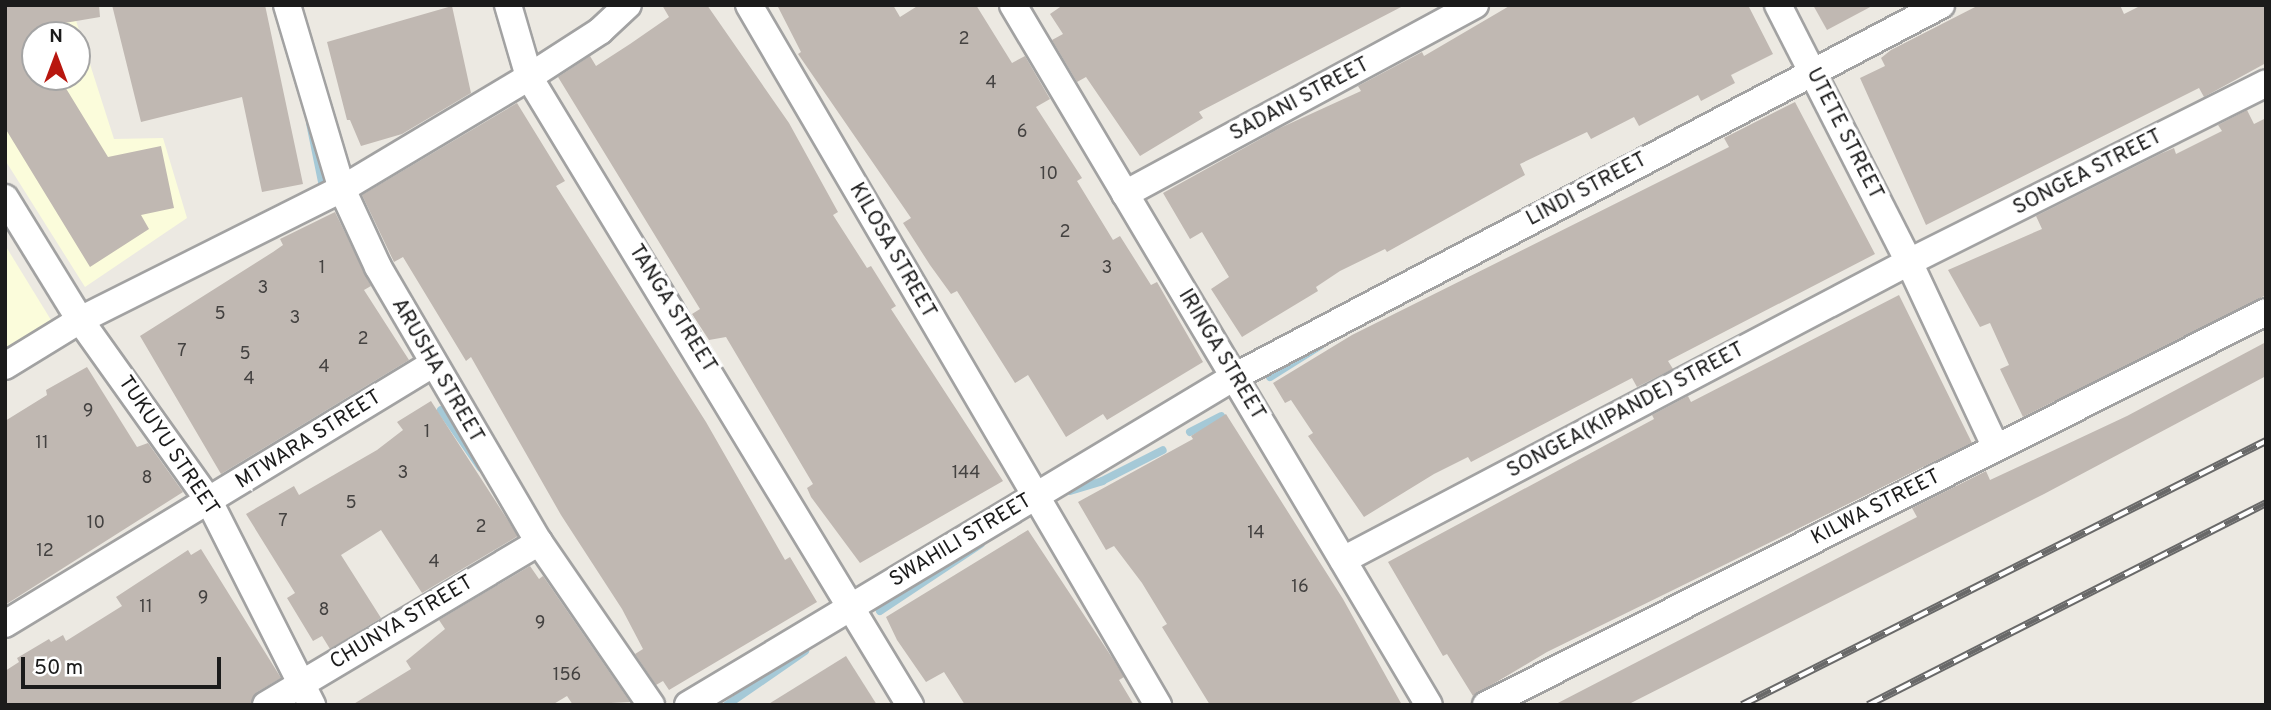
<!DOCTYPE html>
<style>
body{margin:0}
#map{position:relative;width:2271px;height:710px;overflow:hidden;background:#ece9e2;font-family:Overpass,sans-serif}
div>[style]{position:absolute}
.education>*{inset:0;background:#fbfcdb}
.stream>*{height:8px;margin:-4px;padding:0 4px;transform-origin:4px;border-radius:4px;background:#a5c9d7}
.building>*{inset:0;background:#c0b8b2}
.roads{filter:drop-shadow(2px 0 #a2a2a2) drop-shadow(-2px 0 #a2a2a2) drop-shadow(0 2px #a2a2a2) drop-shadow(0 -2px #a2a2a2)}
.minor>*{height:26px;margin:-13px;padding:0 13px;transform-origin:13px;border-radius:13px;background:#fff}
.rail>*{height:8px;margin-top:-4px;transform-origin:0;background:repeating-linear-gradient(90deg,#fff 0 16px,#696969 0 32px);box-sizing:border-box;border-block:2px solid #696969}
span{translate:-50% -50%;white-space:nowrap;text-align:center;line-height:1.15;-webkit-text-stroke:7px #fff;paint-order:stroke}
.number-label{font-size:18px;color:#444241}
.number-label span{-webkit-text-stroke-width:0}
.street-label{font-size:21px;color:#1b1b1b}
.frame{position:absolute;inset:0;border:7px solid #1b1b1b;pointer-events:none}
.north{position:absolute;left:21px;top:21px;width:70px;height:70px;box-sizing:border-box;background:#fff;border:2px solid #a4a4a4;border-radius:50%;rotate:0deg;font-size:19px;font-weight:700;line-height:28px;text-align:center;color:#1b1b1b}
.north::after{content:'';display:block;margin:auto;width:24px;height:32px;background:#b8170f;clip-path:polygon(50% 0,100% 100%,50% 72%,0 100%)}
.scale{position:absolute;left:21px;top:657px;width:200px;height:32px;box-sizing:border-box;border:4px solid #1b1b1b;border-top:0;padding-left:9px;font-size:21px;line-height:24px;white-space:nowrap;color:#1b1b1b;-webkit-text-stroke:5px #fff;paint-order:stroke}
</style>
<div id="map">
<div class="education">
<div style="clip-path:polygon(evenodd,71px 5px,114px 139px,163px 138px,187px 218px,85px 287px,5px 160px,5px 7px,71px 5px,35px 35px,77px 35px,77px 77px,35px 77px,35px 35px)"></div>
<div style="clip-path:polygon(5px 245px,51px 320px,5px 350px)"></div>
</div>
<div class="stream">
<div style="left:310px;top:123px;width:60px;rotate:78.5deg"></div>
<div style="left:1270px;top:377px;width:60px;rotate:-32.1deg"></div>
<div style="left:441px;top:410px;width:70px;rotate:55.4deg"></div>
<div style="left:1190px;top:432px;width:35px;rotate:-27deg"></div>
<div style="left:1070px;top:491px;width:34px;rotate:-17deg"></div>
<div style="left:1102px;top:481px;width:68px;rotate:-26.9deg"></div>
<div style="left:877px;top:601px;width:10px;rotate:73deg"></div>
<div style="left:880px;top:611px;width:121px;rotate:-33.6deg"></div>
<div style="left:727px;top:705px;width:95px;rotate:-34.7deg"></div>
</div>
<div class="building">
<div style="clip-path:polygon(5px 5px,99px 5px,100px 17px,35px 28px,35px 77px,59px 77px,108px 157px,161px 146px,174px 208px,141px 215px,149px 229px,90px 267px,5px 128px)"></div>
<div style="clip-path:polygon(112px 5px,265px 5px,303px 184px,262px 192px,242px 97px,141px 122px)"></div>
<div style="clip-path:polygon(662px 5px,707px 5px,789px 123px,838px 212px,833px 215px,867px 268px,871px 266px,896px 306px,891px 309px,1003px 481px,860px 563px,811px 497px,807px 488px,813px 484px,726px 337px,709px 340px,692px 314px,700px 309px,558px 77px,590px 56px,596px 66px,630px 44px,669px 17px)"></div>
<div style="clip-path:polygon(777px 5px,893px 5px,900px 17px,919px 5px,976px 5px,1012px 63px,1025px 56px,1050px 99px,1036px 107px,1082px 178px,1077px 181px,1113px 240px,1120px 236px,1151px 285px,1157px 282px,1203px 362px,1107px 420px,1103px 414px,1066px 437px,1028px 375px,1015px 383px,957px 291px,951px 294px,930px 265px,903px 223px,911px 218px,798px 54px,801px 52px)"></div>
<div style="clip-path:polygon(1063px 5px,1405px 5px,1199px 112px,1203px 118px,1140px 156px,1086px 77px,1077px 82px,1052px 40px,1063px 34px,1050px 14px)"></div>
<div style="clip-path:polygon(1511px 5px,1748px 5px,1773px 54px,1731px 75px,1735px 83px,1701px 101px,1698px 95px,1639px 126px,1634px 117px,1591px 139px,1587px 132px,1520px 164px,1525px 175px,1387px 252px,1385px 249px,1340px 271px,1316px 287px,1318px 291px,1242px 337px,1211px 289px,1229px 277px,1202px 232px,1190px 239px,1163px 193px,1280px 128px,1361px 91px,1358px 86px,1422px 52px,1424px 56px)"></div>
<div style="clip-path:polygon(1813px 5px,1874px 5px,1827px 30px)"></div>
<div style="clip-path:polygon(1979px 5px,2120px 5px,2124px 14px,2142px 5px,2266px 5px,2266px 63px,2204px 97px,2199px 88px,1926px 225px,1860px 78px,1885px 66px,1881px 58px,1891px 50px)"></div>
<div style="clip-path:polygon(452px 6px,471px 93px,402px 134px,361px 146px,350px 120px,347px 120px,327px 42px)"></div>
<div style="clip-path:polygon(1795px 102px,1875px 254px,1668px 361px,1673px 369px,1637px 387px,1632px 378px,1471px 462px,1468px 457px,1434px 474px,1364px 517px,1308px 436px,1313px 433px,1291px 400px,1285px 403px,1273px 383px,1352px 335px,1729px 147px,1724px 138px)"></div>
<div style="clip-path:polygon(517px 103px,565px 181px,556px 186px,706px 422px,785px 560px,790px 557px,817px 602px,669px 690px,663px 681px,656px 685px,635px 654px,643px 649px,622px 609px,561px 515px,471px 357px,466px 361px,403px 257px,394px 262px,362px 195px)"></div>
<div style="clip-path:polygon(2247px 110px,2254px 124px,2266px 118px,2266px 295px,2023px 417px,2000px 369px,2009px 365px,1990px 323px,1980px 327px,1948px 270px,2042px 229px,2036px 216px,2160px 154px,2174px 148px,2176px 154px,2222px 131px,2218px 125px)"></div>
<div style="clip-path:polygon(335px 212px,371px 286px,364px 290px,409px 360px,221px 474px,140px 336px,273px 252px,283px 245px,280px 239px)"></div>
<div style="clip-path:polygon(1899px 295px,1972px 443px,1547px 652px,1473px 696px,1447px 654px,1443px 656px,1388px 562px,1654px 419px,1652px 415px,1688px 396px,1691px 402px)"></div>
<div style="clip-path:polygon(2266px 342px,2266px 376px,2044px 494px,1627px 705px,1554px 705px,1917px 517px,1912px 508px,1986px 471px,1990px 480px,2127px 416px)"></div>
<div style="clip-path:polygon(87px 367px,137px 447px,148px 443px,183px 492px,5px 605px,5px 421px,47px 395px,46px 390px)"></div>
<div style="clip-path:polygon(431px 401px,518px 536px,422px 593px,381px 530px,341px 555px,381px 618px,330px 649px,322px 636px,313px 641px,287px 598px,295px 593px,246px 514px,294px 486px,299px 495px,377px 450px,403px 430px,397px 422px)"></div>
<div style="clip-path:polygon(1226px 414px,1343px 599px,1402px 705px,1210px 705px,1162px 627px,1167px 624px,1142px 583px,1114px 546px,1106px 550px,1078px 502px,1193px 439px,1191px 436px)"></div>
<div style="clip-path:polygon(1028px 530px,1113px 659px,1124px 677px,1119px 680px,1134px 705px,965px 705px,944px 672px,926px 682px,897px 640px,886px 617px)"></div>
<div style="clip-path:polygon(201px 549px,281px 678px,257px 692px,250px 705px,5px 705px,5px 671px,19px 662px,17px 658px,49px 639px,51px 642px,63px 635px,66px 641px,122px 606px,116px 597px,188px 550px,191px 555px)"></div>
<div style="clip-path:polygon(530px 566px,539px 579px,543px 576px,630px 702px,573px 705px,567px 696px,552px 705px,352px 705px,411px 669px,406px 661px,445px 629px,439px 620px)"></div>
<div style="clip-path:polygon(846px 656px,877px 705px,767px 705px)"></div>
</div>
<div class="roads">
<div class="minor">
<div style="left:287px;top:5px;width:192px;rotate:73.4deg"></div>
<div style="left:342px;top:189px;width:86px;rotate:65.2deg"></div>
<div style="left:378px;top:267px;width:319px;rotate:59.7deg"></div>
<div style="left:539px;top:542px;width:198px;rotate:55.5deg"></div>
<div style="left:508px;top:5px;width:75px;rotate:73.7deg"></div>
<div style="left:529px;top:77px;width:735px;rotate:58.76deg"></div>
<div style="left:749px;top:5px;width:811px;rotate:59.7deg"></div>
<div style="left:1013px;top:5px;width:814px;rotate:59.28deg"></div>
<div style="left:1778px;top:5px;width:288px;rotate:63deg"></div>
<div style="left:1909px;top:262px;width:205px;rotate:64.9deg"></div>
<div style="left:1125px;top:194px;width:398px;rotate:-28.4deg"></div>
<div style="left:5px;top:198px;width:143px;rotate:58.4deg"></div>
<div style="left:80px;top:320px;width:222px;rotate:54.5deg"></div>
<div style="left:209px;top:501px;width:229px;rotate:63.2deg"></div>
<div style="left:5px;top:366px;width:88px;rotate:-31.5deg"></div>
<div style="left:80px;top:320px;width:293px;rotate:-26.6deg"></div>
<div style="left:342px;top:189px;width:218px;rotate:-30.9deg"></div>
<div style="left:529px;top:77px;width:85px;rotate:-32.9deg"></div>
<div style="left:600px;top:31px;width:38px;rotate:-43deg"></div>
<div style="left:1343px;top:560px;width:640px;rotate:-27.77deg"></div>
<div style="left:1909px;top:262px;width:399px;rotate:-26.6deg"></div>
<div style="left:5px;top:624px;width:500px;rotate:-31.3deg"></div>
<div style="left:266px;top:705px;width:318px;rotate:-30.8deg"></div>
<div style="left:688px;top:705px;width:637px;rotate:-30.99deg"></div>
<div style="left:1234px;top:377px;width:799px;rotate:-27.75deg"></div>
<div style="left:1486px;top:705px;width:873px;rotate:-26.74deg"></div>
</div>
</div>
<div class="rail">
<div style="left:1742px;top:705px;width:587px;rotate:-26.74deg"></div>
<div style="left:1868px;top:705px;width:446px;rotate:-26.9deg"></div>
</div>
<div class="number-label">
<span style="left:964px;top:40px">2</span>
<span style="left:991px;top:84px">4</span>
<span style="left:1022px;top:133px">6</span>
<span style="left:1049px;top:175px">10</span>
<span style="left:1065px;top:233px">2</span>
<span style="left:322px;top:269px">1</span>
<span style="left:1107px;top:269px">3</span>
<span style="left:263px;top:289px">3</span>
<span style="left:220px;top:315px">5</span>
<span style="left:295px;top:319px">3</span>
<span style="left:363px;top:340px">2</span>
<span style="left:182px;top:352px">7</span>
<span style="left:245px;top:355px">5</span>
<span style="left:324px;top:368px">4</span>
<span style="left:249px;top:380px">4</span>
<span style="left:88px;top:412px">9</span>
<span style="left:427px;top:433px">1</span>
<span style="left:42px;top:444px">11</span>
<span style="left:403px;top:474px">3</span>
<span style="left:966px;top:474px">144</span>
<span style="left:147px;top:479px">8</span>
<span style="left:351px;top:504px">5</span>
<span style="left:283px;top:522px">7</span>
<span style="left:96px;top:524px">10</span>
<span style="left:481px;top:528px">2</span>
<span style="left:1256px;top:534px">14</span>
<span style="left:45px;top:552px">12</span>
<span style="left:434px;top:563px">4</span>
<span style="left:1300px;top:588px">16</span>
<span style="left:203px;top:599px">9</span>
<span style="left:146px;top:608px">11</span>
<span style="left:324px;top:611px">8</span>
<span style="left:540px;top:624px">9</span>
<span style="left:567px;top:676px">156</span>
</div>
<div class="street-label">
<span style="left:1300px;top:100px;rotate:-28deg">SADANI STREET</span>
<span style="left:1844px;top:134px;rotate:63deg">UTETE STREET</span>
<span style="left:2088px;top:173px;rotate:-27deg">SONGEA STREET</span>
<span style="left:1587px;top:190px;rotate:-28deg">LINDI STREET</span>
<span style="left:892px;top:251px;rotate:60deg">KILOSA STREET</span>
<span style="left:672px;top:309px;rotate:58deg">TANGA STREET</span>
<span style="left:1221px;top:355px;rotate:59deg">IRINGA STREET</span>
<span style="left:437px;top:371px;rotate:60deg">ARUSHA STREET</span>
<span style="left:1626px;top:411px;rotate:-28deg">SONGEA(KIPANDE) STREET</span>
<span style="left:309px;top:440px;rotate:-32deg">MTWARA STREET</span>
<span style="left:168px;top:446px;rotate:56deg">TUKUYU STREET</span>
<span style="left:1876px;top:508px;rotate:-27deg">KILWA STREET</span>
<span style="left:961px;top:541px;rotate:-31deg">SWAHILI STREET</span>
<span style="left:402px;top:623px;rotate:-31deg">CHUNYA STREET</span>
</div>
<div class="frame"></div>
<div class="north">N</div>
<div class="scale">50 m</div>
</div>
